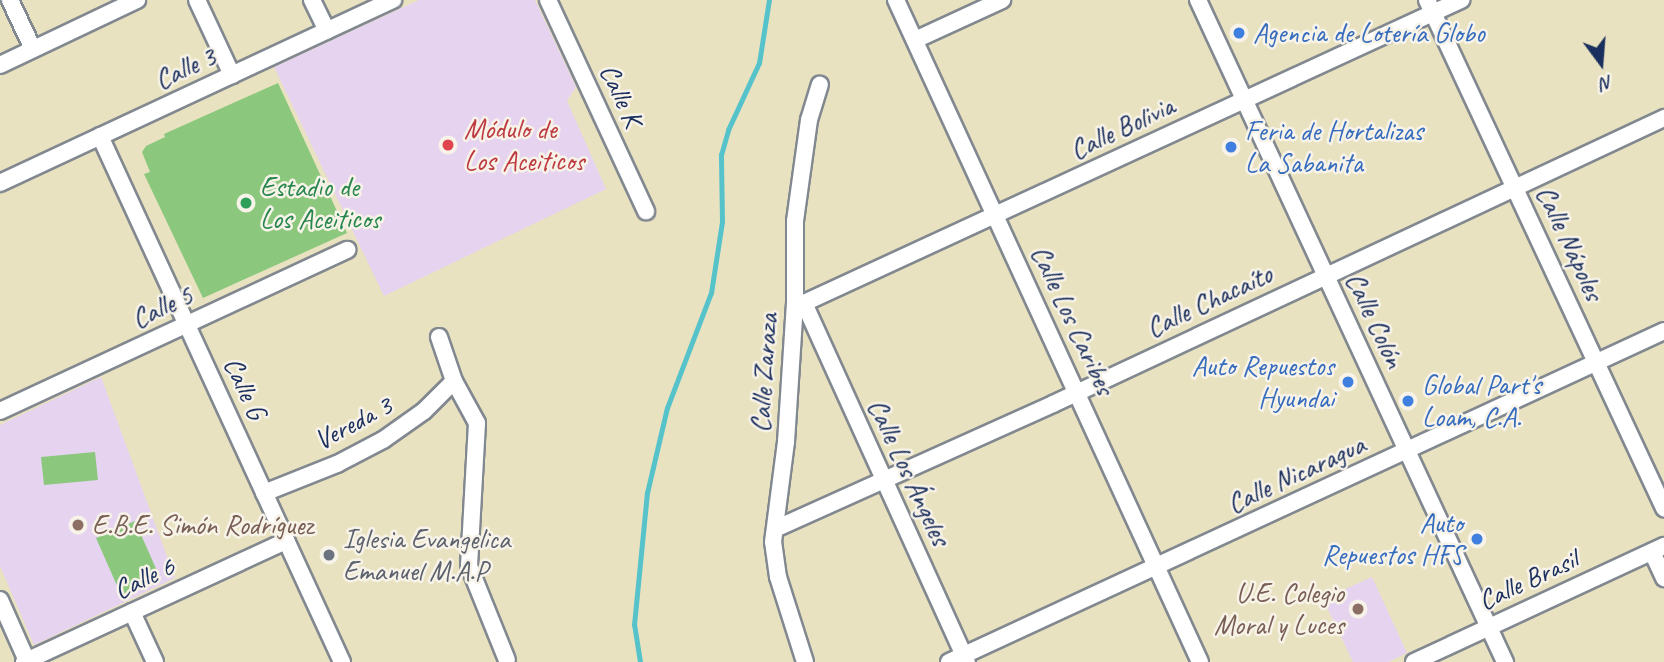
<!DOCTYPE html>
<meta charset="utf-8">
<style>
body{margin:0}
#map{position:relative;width:1664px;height:662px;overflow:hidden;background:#e9e2c0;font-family:Caveat,sans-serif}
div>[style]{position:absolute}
.built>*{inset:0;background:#e6d3f0}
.green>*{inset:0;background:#8bc87d}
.stream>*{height:4.5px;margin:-2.25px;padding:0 2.25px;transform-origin:2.25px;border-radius:2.25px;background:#56c3cb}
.roads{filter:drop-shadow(2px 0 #82888f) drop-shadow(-2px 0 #82888f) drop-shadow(0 2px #82888f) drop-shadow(0 -2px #82888f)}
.minor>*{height:16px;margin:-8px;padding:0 8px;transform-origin:8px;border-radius:8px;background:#fff}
.dots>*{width:19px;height:19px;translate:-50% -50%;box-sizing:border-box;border:4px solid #f7f3e8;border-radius:50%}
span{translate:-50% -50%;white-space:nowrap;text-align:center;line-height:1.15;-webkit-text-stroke:5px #f7f3e8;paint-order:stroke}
.shop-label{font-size:28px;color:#366cbe}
.left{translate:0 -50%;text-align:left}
.right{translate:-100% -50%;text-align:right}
.street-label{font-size:28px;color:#1b2f5e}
.health-label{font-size:28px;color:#be3a42}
.leisure-label{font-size:28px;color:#27864d}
.education-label{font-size:28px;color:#785e54}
.worship-label{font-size:28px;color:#5b616d}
.north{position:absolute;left:1566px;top:28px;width:70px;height:70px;-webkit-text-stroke:5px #f7f3e8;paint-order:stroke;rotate:164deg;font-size:19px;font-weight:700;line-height:28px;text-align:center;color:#1b2f5e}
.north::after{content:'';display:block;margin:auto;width:24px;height:32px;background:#1b2f5e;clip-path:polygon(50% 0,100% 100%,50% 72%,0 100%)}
</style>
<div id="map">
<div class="built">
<div style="clip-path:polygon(419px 0,535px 0,576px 87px,567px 101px,606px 189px,384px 296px,274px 67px)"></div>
<div style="clip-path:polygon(101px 377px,175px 578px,34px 645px,0 566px,0 425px)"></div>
<div style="clip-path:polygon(1372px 577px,1407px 653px,1388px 662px,1353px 662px,1323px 599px)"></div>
</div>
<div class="green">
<div style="clip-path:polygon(278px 83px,347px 233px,203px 298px,144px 174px,150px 172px,142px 152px,146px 146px,165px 137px,164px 134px)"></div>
<div style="clip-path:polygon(95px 452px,98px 480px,44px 485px,41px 457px)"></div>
<div style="clip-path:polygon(135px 521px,161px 580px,122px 597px,96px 538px)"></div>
</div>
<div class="stream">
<div style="left:640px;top:662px;width:37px;rotate:-99deg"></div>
<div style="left:634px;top:625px;width:133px;rotate:-84.4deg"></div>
<div style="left:647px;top:493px;width:87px;rotate:-76.8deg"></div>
<div style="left:667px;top:408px;width:123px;rotate:-69.1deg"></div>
<div style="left:711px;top:293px;width:72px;rotate:-81.2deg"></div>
<div style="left:722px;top:222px;width:67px;rotate:-90.9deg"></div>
<div style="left:721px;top:155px;width:26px;rotate:-74deg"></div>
<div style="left:728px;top:130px;width:74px;rotate:-65.2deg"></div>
<div style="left:759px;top:63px;width:64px;rotate:-81deg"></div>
</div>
<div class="roads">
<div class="minor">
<div style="left:10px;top:0;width:54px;rotate:64.9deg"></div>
<div style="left:197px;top:0;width:83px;rotate:65deg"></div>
<div style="left:312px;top:0;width:34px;rotate:64deg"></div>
<div style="left:548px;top:0;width:233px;rotate:65.1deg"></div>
<div style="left:896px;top:0;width:728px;rotate:65.33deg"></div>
<div style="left:1198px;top:0;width:730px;rotate:65.12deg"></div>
<div style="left:1427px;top:0;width:561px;rotate:64.99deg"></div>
<div style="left:915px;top:40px;width:96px;rotate:-24.7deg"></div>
<div style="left:0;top:65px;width:152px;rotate:-25.4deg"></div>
<div style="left:100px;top:136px;width:579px;rotate:65.29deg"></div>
<div style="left:0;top:183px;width:434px;rotate:-25deg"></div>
<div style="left:795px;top:303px;width:9px"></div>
<div style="left:804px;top:303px;width:724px;rotate:-24.76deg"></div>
<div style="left:804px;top:303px;width:394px;rotate:65.6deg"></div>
<div style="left:439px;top:337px;width:46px;rotate:71.2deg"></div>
<div style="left:454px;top:381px;width:48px;rotate:61.3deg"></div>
<div style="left:477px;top:423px;width:143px;rotate:93.2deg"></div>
<div style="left:469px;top:566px;width:101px;rotate:68deg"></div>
<div style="left:0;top:411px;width:383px;rotate:-24.9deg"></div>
<div style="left:264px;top:493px;width:79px;rotate:-21.7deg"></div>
<div style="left:337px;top:464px;width:52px;rotate:-27.6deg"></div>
<div style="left:383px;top:440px;width:50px;rotate:-35.3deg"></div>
<div style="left:424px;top:411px;width:42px;rotate:-45deg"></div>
<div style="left:775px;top:529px;width:305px;rotate:-24.2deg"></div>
<div style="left:1053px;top:404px;width:675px;rotate:-25.08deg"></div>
<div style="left:1652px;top:552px;width:29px;rotate:65deg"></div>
<div style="left:0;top:600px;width:67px;rotate:66.1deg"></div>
<div style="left:132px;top:612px;width:55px;rotate:65.3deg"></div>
<div style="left:24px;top:662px;width:289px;rotate:-24.8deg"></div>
<div style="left:805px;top:662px;width:89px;rotate:-107.6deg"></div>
<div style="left:778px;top:577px;width:35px;rotate:-98deg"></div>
<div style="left:773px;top:542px;width:101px;rotate:-82.6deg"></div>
<div style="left:786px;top:442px;width:139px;rotate:-86.3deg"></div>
<div style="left:795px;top:303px;width:82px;rotate:-90deg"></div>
<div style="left:795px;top:221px;width:102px;rotate:-82.1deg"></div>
<div style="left:809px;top:120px;width:37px;rotate:-73deg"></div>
<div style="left:949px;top:662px;width:788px;rotate:-24.84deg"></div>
<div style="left:1414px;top:662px;width:276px;rotate:-24.9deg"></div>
</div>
</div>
<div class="dots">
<div style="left:1239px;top:33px;background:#3f7fe0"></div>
<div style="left:448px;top:145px;background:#e0444e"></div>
<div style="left:1231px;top:147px;background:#3f7fe0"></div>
<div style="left:246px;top:203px;background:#2e9e5b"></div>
<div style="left:1348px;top:382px;background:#3f7fe0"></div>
<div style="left:1408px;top:401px;background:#3f7fe0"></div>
<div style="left:78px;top:525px;background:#8d6e63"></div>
<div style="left:1477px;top:539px;background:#3f7fe0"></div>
<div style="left:329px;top:555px;background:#6b7280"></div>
<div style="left:1358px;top:609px;background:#8d6e63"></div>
</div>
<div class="shop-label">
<span class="left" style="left:1253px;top:33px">Agencia de Lotería Globo</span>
<span class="left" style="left:1245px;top:147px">Feria de Hortalizas<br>La Sabanita</span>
<span class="right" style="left:1334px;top:382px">Auto Repuestos<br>Hyundai</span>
<span class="left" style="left:1422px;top:401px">Global Part's<br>Loam, C.A.</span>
<span class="right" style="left:1463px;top:539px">Auto<br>Repuestos HFS</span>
</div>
<div class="street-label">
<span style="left:185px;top:68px;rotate:-25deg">Calle 3</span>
<span style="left:621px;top:95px;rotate:65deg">Calle K</span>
<span style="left:1122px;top:128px;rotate:-25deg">Calle Bolivia</span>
<span style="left:1570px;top:243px;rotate:65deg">Calle Nápoles</span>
<span style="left:1209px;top:301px;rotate:-25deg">Calle Chacaíto</span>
<span style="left:162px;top:307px;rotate:-25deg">Calle 5</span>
<span style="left:1073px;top:320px;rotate:65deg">Calle Los Caribes</span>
<span style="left:1375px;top:320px;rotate:65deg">Calle Colón</span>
<span style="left:764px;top:373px;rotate:-86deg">Calle Zaraza</span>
<span style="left:245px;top:388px;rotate:65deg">Calle G</span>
<span style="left:353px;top:423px;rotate:-28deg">Vereda 3</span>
<span style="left:909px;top:472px;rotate:65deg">Calle Los Ángeles</span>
<span style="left:1296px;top:474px;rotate:-25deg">Calle Nicaragua</span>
<span style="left:144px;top:578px;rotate:-25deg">Calle 6</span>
<span style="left:1528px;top:580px;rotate:-25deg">Calle Brasil</span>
</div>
<div class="health-label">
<span class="left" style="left:464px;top:145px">Módulo de<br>Los Aceiticos</span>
</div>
<div class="leisure-label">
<span class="left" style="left:260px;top:203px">Estadio de<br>Los Aceiticos</span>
</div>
<div class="education-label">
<span class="left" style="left:92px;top:525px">E.B.E. Simón Rodríguez</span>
<span class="right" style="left:1344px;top:609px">U.E. Colegio<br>Moral y Luces</span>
</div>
<div class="worship-label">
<span class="left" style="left:343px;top:555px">Iglesia Evangelica<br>Emanuel M.A.P</span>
</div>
<div class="north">N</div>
</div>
